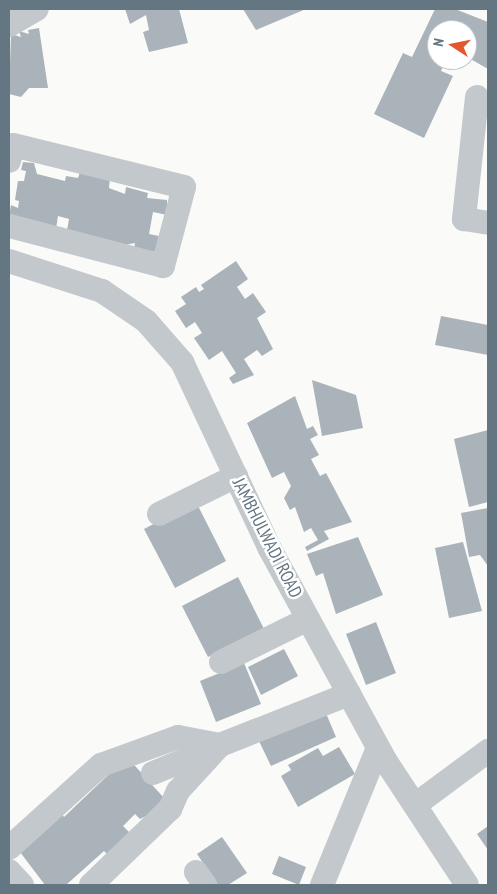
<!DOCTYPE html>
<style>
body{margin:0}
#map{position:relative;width:497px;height:894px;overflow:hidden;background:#fafaf8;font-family:"PT Sans Narrow",sans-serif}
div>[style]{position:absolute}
.building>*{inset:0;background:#aab3b9}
.minor>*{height:24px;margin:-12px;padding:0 12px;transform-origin:12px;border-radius:12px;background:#c3c8cc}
span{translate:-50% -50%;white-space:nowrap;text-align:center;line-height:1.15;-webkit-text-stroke:5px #fff;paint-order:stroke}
.street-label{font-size:18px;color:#657683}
.frame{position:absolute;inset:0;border:10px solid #657683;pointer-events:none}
.north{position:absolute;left:427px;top:20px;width:50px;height:50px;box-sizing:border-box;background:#fff;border:1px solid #c1c8cd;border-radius:50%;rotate:281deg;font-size:14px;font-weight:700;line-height:20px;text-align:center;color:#657683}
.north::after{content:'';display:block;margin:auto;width:18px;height:22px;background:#e4572e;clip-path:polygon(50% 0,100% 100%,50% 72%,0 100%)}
</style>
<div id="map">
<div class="building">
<div style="clip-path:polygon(125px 9px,179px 9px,188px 43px,149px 52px,143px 32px,149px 30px,146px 15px,130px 24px)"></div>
<div style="clip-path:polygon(243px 9px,306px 9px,256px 30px)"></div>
<div style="clip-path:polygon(435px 9px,455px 9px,488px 22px,488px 69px,467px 57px,467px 30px,437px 30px,437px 60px,446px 60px,441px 71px,453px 76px,424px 138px,374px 114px,403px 53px,412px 57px)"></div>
<div style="clip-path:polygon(39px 28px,48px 88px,29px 88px,21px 97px,9px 94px,11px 34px,21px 37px,19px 31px,29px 34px,28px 30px)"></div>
<div style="clip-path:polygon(23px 162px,34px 163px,37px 174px,65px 181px,66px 176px,78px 178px,80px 172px,110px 177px,109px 188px,125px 194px,126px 187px,148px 193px,147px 198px,167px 200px,167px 215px,153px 212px,149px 234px,159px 236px,157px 252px,134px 249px,135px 243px,125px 245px,67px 230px,69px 219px,58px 216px,56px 229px,9px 217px,11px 205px,18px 208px,19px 201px,15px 200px,18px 181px,24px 181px,26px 171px,21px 170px)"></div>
<div style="clip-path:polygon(236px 261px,248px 279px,237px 287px,245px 299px,253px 293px,266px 312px,257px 318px,273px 349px,262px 356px,257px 350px,244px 359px,254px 375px,233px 384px,229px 378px,236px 373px,222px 351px,209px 360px,194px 338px,202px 333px,195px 322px,186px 328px,175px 311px,186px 304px,181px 297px,196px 287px,199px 292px,204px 289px,201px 285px)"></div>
<div style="clip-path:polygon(441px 316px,488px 325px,488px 355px,435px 345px)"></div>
<div style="clip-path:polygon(312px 380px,356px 395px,363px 428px,322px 436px)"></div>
<div style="clip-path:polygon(295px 396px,307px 429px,313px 426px,318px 435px,310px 439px,319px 455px,311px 459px,320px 476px,326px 473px,352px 522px,324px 531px,329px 539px,307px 551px,305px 547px,318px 540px,311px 528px,304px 532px,295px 507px,290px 510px,284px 498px,291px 486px,284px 472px,272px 478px,247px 423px)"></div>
<div style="clip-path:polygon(488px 430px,488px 502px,469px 507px,454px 439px)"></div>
<div style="clip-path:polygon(196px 502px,226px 561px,175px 588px,144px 529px)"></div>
<div style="clip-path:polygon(488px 508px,488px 566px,480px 555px,469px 557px,461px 513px)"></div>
<div style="clip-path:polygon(358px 537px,383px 595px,336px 614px,323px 573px,316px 576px,307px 554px)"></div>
<div style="clip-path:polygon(463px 542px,482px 611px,449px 618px,435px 548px)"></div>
<div style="clip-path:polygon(238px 577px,264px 629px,208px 657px,182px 606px)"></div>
<div style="clip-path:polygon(376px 622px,396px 673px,366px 685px,346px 634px)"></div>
<div style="clip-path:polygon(284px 649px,298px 676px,261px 695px,248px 667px)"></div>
<div style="clip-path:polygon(244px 663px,261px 704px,216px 722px,200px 681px)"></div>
<div style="clip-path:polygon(325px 711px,336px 737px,271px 766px,258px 739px)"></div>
<div style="clip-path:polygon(339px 747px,355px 774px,298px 807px,281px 776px,291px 770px,288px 765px,318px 748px,323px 756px)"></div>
<div style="clip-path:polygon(127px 757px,164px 798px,146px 816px,140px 819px,135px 814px,123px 826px,131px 834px,108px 855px,104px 851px,66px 885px,45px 885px,20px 852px,62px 814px,64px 817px)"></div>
<div style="clip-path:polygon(488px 826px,488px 850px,477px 834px)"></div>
<div style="clip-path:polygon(222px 837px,247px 873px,228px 885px,218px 885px,197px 854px)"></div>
<div style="clip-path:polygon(279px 856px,306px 867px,299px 885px,272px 874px)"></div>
</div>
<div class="minor">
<div style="left:9px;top:25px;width:32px;rotate:-30deg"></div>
<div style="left:477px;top:97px;width:123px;rotate:96.1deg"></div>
<div style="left:464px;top:219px;width:24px;rotate:9deg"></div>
<div style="left:9px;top:161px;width:16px;rotate:-76deg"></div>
<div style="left:13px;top:145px;width:176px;rotate:13.8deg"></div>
<div style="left:184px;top:187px;width:82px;rotate:104.9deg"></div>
<div style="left:163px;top:266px;width:159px;rotate:-165.4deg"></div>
<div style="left:9px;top:261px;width:98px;rotate:17.9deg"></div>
<div style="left:102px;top:291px;width:53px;rotate:34.3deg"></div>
<div style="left:146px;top:321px;width:55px;rotate:48.7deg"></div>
<div style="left:182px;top:362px;width:207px;rotate:64.8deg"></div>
<div style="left:270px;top:549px;width:240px;rotate:61.4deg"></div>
<div style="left:385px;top:760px;width:149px;rotate:56.7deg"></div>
<div style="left:159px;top:514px;width:86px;rotate:-26.3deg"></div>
<div style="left:221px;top:662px;width:97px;rotate:-26.3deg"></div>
<div style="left:153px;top:773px;width:66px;rotate:-22.3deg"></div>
<div style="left:415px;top:805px;width:91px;rotate:-36.5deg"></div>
<div style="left:9px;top:848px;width:124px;rotate:-42.1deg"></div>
<div style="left:101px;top:765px;width:82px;rotate:-20deg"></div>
<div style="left:178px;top:737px;width:43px;rotate:10.8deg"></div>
<div style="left:220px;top:745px;width:139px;rotate:-21.6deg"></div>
<div style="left:9px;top:871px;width:19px;rotate:47deg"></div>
<div style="left:196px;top:872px;width:16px;rotate:55deg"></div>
<div style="left:91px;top:885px;width:110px;rotate:-43.9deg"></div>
<div style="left:170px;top:809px;width:20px;rotate:-66deg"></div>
<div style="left:178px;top:791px;width:62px;rotate:-47.6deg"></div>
<div style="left:322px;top:885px;width:148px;rotate:-67.8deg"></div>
</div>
<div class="street-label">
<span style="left:267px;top:538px;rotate:63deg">JAMBHULWADI ROAD</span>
</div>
<div class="frame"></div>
<div class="north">N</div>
</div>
